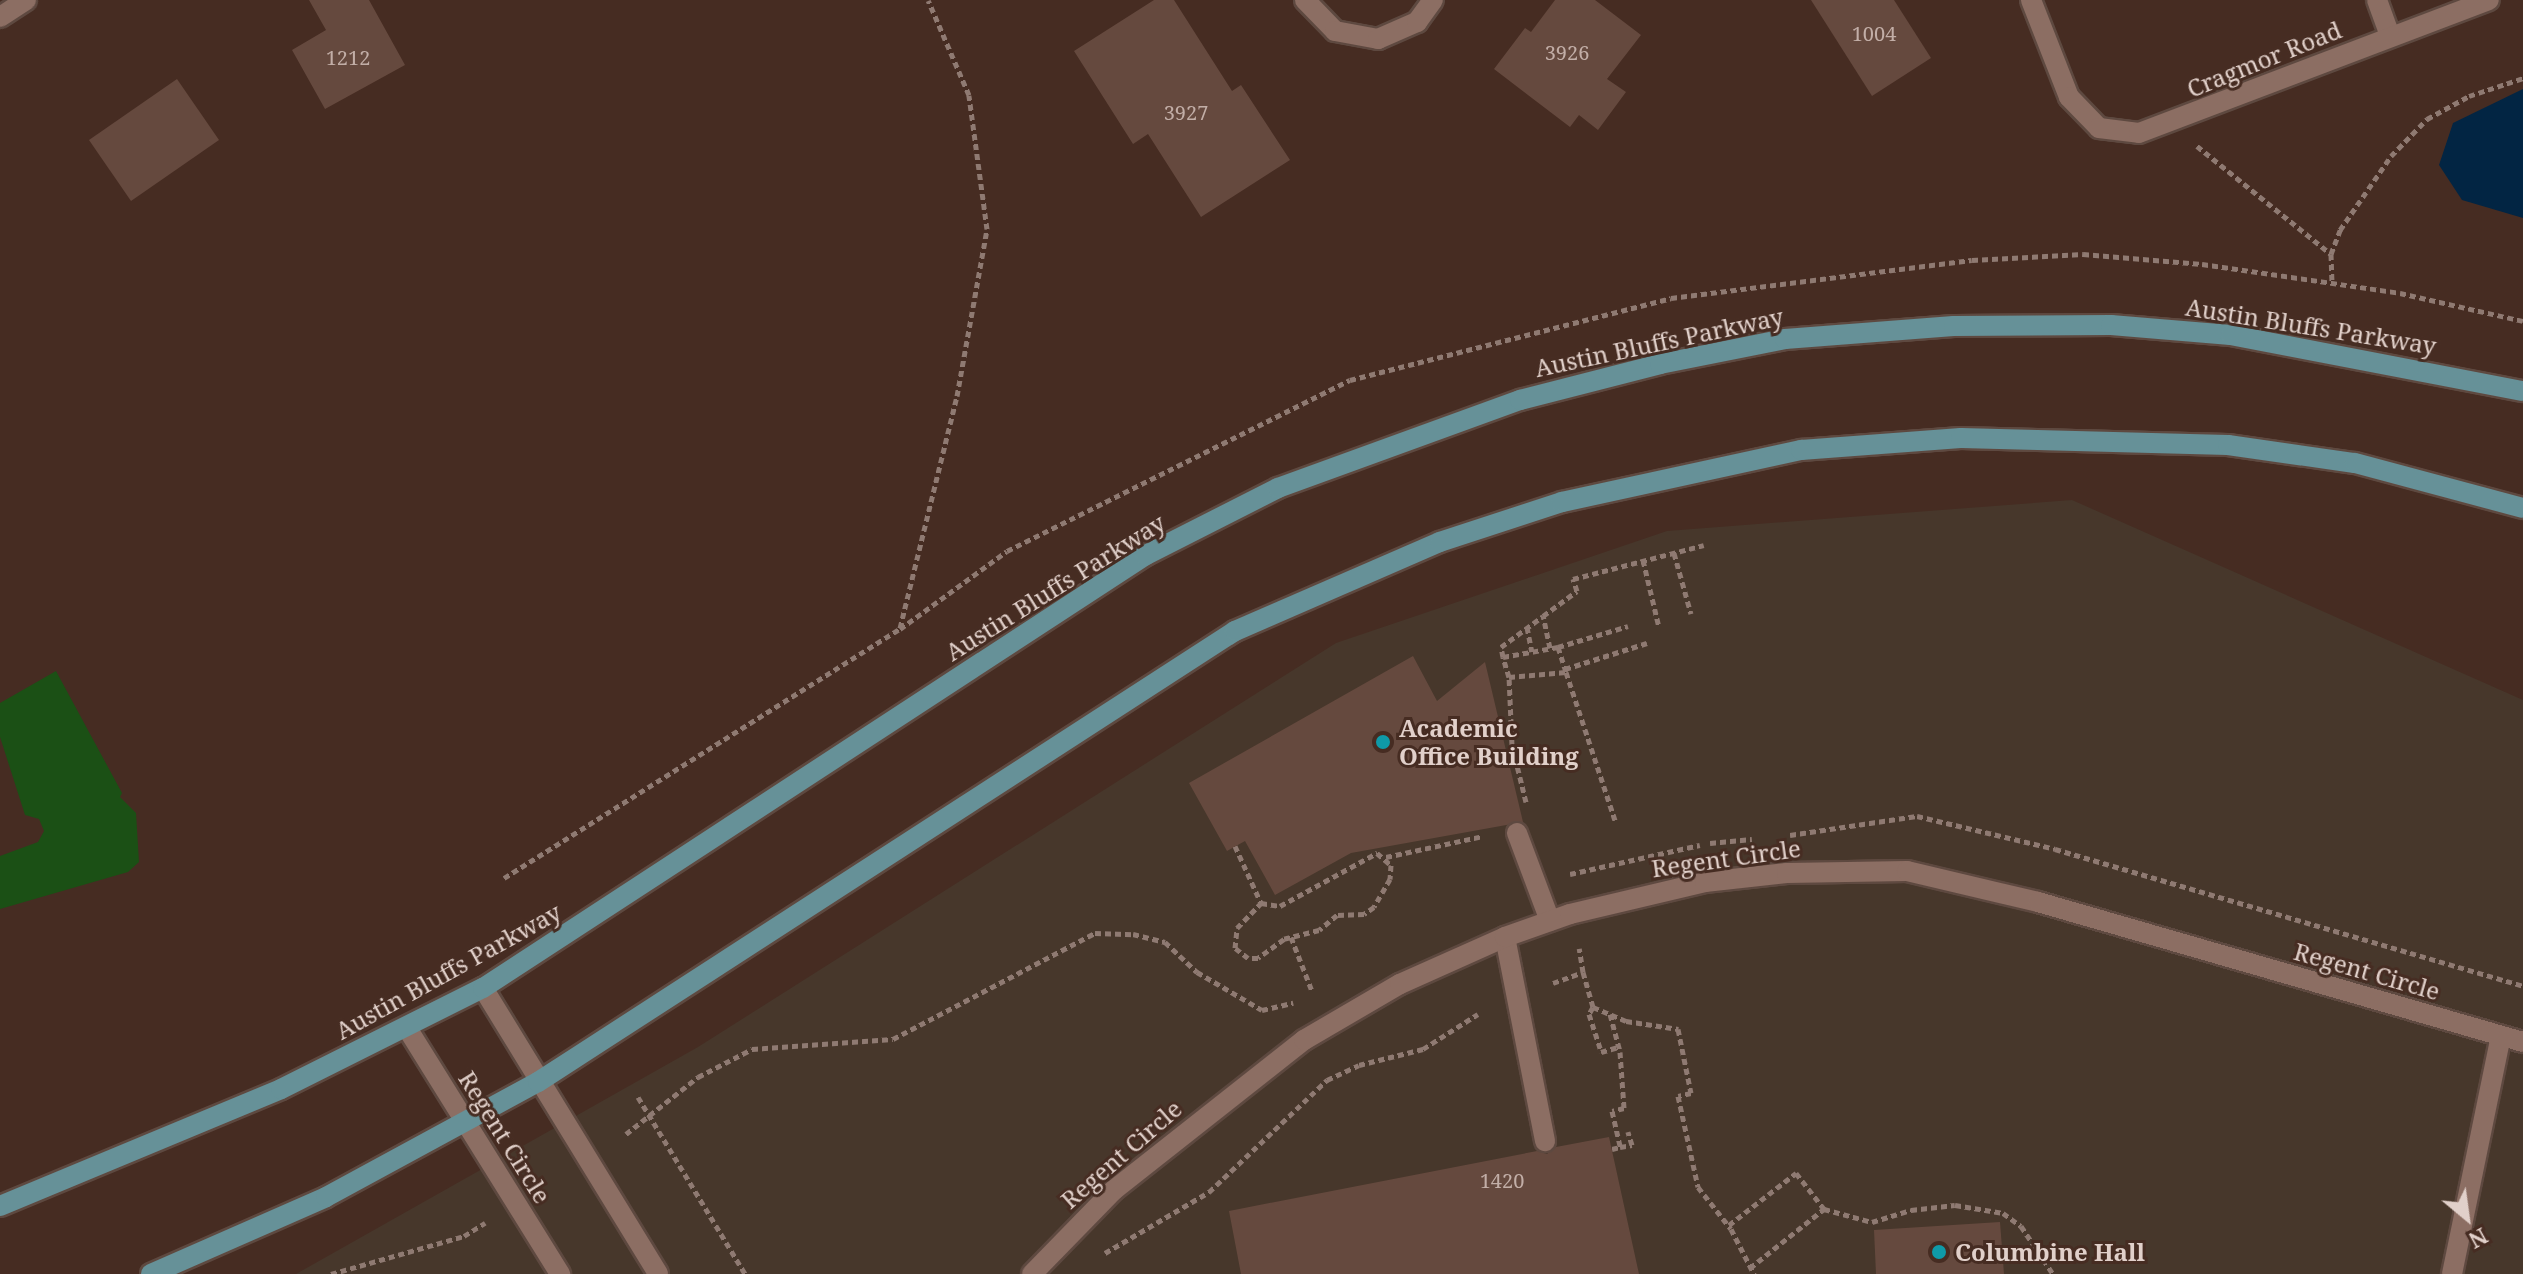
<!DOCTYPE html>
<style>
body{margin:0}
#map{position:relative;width:2523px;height:1274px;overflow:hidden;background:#462c22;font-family:"Noto Serif",serif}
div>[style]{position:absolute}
.education>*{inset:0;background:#47372b}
.green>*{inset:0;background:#1b5015}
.water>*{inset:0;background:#022543}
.building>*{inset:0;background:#65493e}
.path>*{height:5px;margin-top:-2.5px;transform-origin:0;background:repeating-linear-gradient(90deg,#8f7a72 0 6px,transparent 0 10px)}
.roads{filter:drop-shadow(2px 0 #5e4940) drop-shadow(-2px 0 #5e4940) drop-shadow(0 2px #5e4940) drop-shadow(0 -2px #5e4940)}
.lane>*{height:20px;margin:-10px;padding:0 10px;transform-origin:10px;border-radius:10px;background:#8c6e63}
.street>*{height:20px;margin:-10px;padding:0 10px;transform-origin:10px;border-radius:10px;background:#8c6e63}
.primary>*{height:20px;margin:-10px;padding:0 10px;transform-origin:10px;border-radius:10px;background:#669198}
.dots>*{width:22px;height:22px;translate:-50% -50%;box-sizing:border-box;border:4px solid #462c22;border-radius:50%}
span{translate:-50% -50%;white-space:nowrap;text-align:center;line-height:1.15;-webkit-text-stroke:6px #462c22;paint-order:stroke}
.number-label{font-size:20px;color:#c2aea7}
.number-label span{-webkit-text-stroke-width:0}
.street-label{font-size:24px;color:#e1d0ca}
.poi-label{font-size:24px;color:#e1d0ca;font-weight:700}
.left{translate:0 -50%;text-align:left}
.north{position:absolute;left:2427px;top:1178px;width:80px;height:80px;-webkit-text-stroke:6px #462c22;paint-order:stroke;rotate:151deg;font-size:22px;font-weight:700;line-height:32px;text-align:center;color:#e1d0ca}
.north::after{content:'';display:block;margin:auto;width:28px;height:36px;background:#e1d0ca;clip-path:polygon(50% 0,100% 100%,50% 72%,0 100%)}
</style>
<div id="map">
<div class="education">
<div style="clip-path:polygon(2072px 500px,2523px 700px,2523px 1274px,296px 1274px,698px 1047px,1336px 643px,1667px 531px)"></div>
</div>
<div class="green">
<div style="clip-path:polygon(56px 671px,122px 793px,120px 797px,136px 813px,139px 862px,128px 872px,0 909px,0 856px,38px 842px,44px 831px,39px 819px,25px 815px,0 737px,0 703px)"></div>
</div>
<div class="water">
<div style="clip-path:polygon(2523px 89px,2523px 218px,2462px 200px,2439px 165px,2453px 123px)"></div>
</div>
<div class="building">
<div style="clip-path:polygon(309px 0,369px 0,405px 65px,325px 109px,292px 50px,326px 30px)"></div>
<div style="clip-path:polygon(1154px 0,1174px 0,1232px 91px,1241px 85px,1290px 160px,1201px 217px,1148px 134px,1133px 144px,1074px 51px)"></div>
<div style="clip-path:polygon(1555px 0,1595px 0,1641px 35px,1607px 79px,1626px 92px,1598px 130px,1579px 115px,1570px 127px,1494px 69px,1525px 28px,1531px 32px)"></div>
<div style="clip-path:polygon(1811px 0,1894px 0,1931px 58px,1872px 96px)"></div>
<div style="clip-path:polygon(177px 79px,219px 140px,131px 201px,89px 140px)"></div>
<div style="clip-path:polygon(1413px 656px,1437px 701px,1485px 662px,1523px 822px,1351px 853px,1275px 895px,1245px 841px,1227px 851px,1189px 783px)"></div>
<div style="clip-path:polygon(1609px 1137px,1639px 1274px,1241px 1274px,1229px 1211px,1537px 1151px,1547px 1154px,1556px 1147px)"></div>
<div style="clip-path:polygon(2000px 1222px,2004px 1274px,1876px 1274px,1874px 1230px)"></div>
</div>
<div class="path">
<div style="left:2197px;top:146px;width:172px;rotate:38.9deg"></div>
<div style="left:2331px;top:254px;width:27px;rotate:88deg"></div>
<div style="left:2331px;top:254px;width:26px;rotate:-69deg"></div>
<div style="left:2340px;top:230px;width:90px;rotate:-55.4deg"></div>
<div style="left:2391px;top:156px;width:52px;rotate:-45.8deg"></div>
<div style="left:2427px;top:119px;width:48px;rotate:-28.7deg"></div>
<div style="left:2469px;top:96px;width:57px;rotate:-18.4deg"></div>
<div style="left:1674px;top:553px;width:63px;rotate:74.4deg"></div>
<div style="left:1643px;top:560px;width:69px;rotate:76.6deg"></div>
<div style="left:1527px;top:627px;width:25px;rotate:79deg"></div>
<div style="left:900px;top:628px;width:239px;rotate:-76.2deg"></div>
<div style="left:957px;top:396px;width:170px;rotate:-79.8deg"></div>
<div style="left:987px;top:229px;width:135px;rotate:-97.7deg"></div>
<div style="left:969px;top:95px;width:103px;rotate:-113.3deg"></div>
<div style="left:1558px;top:647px;width:73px;rotate:-16.7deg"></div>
<div style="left:1550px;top:648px;width:33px;rotate:-102deg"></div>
<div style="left:1543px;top:616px;width:42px;rotate:-36.3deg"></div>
<div style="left:1577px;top:591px;width:13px;rotate:-108deg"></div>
<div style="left:1573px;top:579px;width:135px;rotate:-14.5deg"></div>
<div style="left:1503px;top:657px;width:10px;rotate:-101deg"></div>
<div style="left:1501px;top:647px;width:52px;rotate:-36.4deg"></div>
<div style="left:1565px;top:669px;width:86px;rotate:-17.6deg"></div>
<div style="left:1509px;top:677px;width:21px;rotate:-107deg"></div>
<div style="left:1503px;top:657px;width:56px;rotate:-10.3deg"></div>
<div style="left:1558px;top:647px;width:26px;rotate:72deg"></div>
<div style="left:1526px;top:802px;width:59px;rotate:-103.8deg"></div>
<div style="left:1512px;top:745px;width:68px;rotate:-92.5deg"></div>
<div style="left:1509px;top:677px;width:57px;rotate:-5deg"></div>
<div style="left:1566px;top:672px;width:156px;rotate:71.7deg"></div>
<div style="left:1790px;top:835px;width:128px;rotate:-8.5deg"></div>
<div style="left:1917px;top:816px;width:142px;rotate:13.4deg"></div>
<div style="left:2055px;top:849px;width:488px;rotate:16.3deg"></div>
<div style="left:1710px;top:843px;width:42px;rotate:-5.4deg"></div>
<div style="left:1235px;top:846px;width:63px;rotate:65.5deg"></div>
<div style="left:1377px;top:853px;width:18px;rotate:41deg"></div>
<div style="left:1391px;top:865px;width:14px;rotate:94deg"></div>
<div style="left:1390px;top:879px;width:32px;rotate:120deg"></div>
<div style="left:1374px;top:907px;width:12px;rotate:145deg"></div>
<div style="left:1364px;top:914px;width:27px;rotate:178deg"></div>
<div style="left:1337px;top:915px;width:23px;rotate:140deg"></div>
<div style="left:1319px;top:930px;width:36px;rotate:166deg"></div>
<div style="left:1284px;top:939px;width:32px;rotate:144deg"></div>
<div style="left:1258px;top:958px;width:10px;rotate:180deg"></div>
<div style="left:1248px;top:958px;width:16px;rotate:-142deg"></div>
<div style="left:1235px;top:948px;width:20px;rotate:-84deg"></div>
<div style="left:1237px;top:928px;width:35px;rotate:-46deg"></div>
<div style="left:1261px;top:903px;width:19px;rotate:9deg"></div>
<div style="left:1280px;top:906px;width:111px;rotate:-28.7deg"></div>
<div style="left:1386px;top:857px;width:99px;rotate:-12.2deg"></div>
<div style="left:1570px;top:874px;width:133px;rotate:-12.6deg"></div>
<div style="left:504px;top:878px;width:468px;rotate:-32.2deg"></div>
<div style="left:900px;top:629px;width:132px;rotate:-36.1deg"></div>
<div style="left:1007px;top:551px;width:383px;rotate:-26.5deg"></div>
<div style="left:1350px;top:380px;width:331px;rotate:-14.3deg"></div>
<div style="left:1671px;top:298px;width:303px;rotate:-7.2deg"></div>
<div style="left:1972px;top:260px;width:111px;rotate:-3.1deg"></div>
<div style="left:2083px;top:254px;width:119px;rotate:4.8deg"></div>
<div style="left:2202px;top:264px;width:200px;rotate:8.3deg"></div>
<div style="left:2400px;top:293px;width:126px;rotate:12.8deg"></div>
<div style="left:1291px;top:937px;width:58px;rotate:68.7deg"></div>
<div style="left:1583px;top:972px;width:36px;rotate:74deg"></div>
<div style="left:1593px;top:1007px;width:36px;rotate:23deg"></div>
<div style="left:1626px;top:1021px;width:53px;rotate:8.7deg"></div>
<div style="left:1678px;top:1029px;width:65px;rotate:78.5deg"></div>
<div style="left:1691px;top:1093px;width:13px;rotate:167deg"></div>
<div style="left:1678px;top:1096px;width:93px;rotate:77.6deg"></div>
<div style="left:1698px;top:1187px;width:53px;rotate:51.8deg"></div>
<div style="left:1731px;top:1229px;width:51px;rotate:62.9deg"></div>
<div style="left:1553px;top:983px;width:32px;rotate:-20deg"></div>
<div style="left:1583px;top:972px;width:24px;rotate:-99deg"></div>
<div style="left:1593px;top:1007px;width:8px;rotate:120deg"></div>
<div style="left:1589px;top:1014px;width:40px;rotate:72deg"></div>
<div style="left:1601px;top:1052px;width:19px;rotate:-16deg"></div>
<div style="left:1610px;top:1014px;width:39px;rotate:75deg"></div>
<div style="left:1620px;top:1052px;width:56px;rotate:85.9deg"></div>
<div style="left:1624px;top:1108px;width:12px;rotate:166deg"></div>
<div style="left:1612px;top:1111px;width:37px;rotate:77deg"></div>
<div style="left:1620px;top:1147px;width:12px;rotate:-9deg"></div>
<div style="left:1632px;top:1145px;width:14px;rotate:-107deg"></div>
<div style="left:638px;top:1097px;width:207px;rotate:58.8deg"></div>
<div style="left:626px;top:1134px;width:92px;rotate:-38.4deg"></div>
<div style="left:698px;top:1077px;width:61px;rotate:-27.4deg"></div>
<div style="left:752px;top:1049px;width:141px;rotate:-4.1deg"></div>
<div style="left:893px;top:1039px;width:228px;rotate:-27.7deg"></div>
<div style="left:1095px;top:933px;width:38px;rotate:2deg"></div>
<div style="left:1133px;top:934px;width:33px;rotate:14deg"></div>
<div style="left:1165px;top:942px;width:44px;rotate:43.2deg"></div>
<div style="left:1197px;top:972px;width:75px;rotate:30.3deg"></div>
<div style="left:1262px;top:1010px;width:32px;rotate:-13deg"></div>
<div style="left:1612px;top:1149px;width:8px;rotate:-14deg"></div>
<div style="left:1729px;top:1225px;width:85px;rotate:-37.8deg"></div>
<div style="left:1796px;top:1173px;width:46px;rotate:52.1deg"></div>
<div style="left:1105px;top:1253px;width:121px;rotate:-30.4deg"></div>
<div style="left:1209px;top:1192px;width:163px;rotate:-43.5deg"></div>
<div style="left:1327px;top:1080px;width:35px;rotate:-25deg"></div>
<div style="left:1359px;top:1065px;width:66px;rotate:-14deg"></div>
<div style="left:1423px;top:1049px;width:65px;rotate:-32.5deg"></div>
<div style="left:1750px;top:1268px;width:95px;rotate:-38.6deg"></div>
<div style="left:1824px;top:1209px;width:50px;rotate:15.2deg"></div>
<div style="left:1872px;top:1222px;width:41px;rotate:-17.1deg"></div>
<div style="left:1911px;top:1210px;width:44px;rotate:-6.5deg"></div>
<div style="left:1955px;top:1205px;width:49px;rotate:9.5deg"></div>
<div style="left:2003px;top:1213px;width:22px;rotate:36deg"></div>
<div style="left:2021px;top:1226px;width:58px;rotate:56.3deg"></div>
<div style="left:331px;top:1274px;width:138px;rotate:-15.9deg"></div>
<div style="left:464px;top:1236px;width:25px;rotate:-32deg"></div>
</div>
<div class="roads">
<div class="lane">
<div style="left:2377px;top:0;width:38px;rotate:70deg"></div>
<div style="left:1517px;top:833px;width:94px;rotate:69.4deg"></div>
<div style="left:1505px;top:937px;width:208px;rotate:78.9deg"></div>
<div style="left:2452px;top:1274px;width:243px;rotate:-78.4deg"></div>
</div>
<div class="street">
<div style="left:1305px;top:0;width:43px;rotate:45.9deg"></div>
<div style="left:1335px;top:31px;width:44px;rotate:10.5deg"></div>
<div style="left:1378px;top:39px;width:43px;rotate:-23.6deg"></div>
<div style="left:1417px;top:22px;width:27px;rotate:-54deg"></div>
<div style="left:2031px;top:0;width:104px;rotate:68.6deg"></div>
<div style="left:2069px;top:97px;width:43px;rotate:45.9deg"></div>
<div style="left:2099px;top:128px;width:40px;rotate:7.1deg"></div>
<div style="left:2139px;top:133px;width:374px;rotate:-20.8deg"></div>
<div style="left:0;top:17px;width:31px;rotate:-33deg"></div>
<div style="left:483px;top:988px;width:335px;rotate:58.5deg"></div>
<div style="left:407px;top:1028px;width:290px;rotate:58.1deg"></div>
<div style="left:1032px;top:1274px;width:117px;rotate:-45.7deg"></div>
<div style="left:1114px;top:1190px;width:242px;rotate:-38.3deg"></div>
<div style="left:1304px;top:1040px;width:111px;rotate:-30.3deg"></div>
<div style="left:1400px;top:984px;width:115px;rotate:-24.1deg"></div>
<div style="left:1505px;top:937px;width:69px;rotate:-19.5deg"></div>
<div style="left:1570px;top:914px;width:139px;rotate:-13.3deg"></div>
<div style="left:1705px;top:882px;width:82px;rotate:-6.3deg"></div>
<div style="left:1787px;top:873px;width:120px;rotate:-1deg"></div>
<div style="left:1907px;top:871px;width:135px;rotate:13.3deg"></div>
<div style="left:2038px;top:902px;width:505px;rotate:16.1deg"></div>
</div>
<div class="primary">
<div style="left:0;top:1206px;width:304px;rotate:-22.6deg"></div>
<div style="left:281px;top:1089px;width:226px;rotate:-26.6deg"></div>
<div style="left:483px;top:988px;width:792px;rotate:-33.15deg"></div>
<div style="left:1146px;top:555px;width:148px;rotate:-26.9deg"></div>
<div style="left:1278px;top:488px;width:258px;rotate:-20deg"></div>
<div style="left:1520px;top:400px;width:145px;rotate:-14.4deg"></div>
<div style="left:1660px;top:364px;width:127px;rotate:-11.3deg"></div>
<div style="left:1785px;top:339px;width:169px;rotate:-4.4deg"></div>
<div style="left:1954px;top:326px;width:157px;rotate:-0.4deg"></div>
<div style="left:2111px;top:325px;width:120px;rotate:4.8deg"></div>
<div style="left:2231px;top:335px;width:297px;rotate:10.9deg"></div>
<div style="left:151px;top:1274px;width:191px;rotate:-23.7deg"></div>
<div style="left:326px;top:1197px;width:241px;rotate:-28.5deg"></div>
<div style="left:538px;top:1082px;width:830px;rotate:-32.91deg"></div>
<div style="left:1235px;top:631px;width:223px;rotate:-23.5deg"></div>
<div style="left:1440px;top:542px;width:128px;rotate:-18.2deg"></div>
<div style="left:1562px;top:502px;width:245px;rotate:-12.3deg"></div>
<div style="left:1801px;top:450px;width:160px;rotate:-4.3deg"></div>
<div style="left:1961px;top:438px;width:267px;rotate:1.5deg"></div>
<div style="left:2228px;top:445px;width:128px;rotate:8.1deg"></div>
<div style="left:2355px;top:463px;width:174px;rotate:15deg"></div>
</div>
</div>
<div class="dots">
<div style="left:1383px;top:742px;background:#0f9aa8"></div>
<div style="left:1939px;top:1252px;background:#0f9aa8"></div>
</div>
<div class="number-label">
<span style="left:1874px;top:33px">1004</span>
<span style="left:1567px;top:52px">3926</span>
<span style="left:348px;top:57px">1212</span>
<span style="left:1186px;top:112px">3927</span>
<span style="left:1502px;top:1180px">1420</span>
</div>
<div class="street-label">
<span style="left:2264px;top:59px;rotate:-22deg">Cragmor Road</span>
<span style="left:2311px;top:326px;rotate:9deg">Austin Bluffs Parkway</span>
<span style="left:1659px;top:342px;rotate:-12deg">Austin Bluffs Parkway</span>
<span style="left:1055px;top:587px;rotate:-32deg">Austin Bluffs Parkway</span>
<span style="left:1726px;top:858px;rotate:-8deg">Regent Circle</span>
<span style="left:448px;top:971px;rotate:-29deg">Austin Bluffs Parkway</span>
<span style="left:2367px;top:971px;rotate:16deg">Regent Circle</span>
<span style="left:505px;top:1137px;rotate:58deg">Regent Circle</span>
<span style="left:1121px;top:1154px;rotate:-41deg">Regent Circle</span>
</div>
<div class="poi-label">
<span class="left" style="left:1399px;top:742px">Academic<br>Office Building</span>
<span class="left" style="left:1955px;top:1252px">Columbine Hall</span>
</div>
<div class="north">N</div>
</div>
